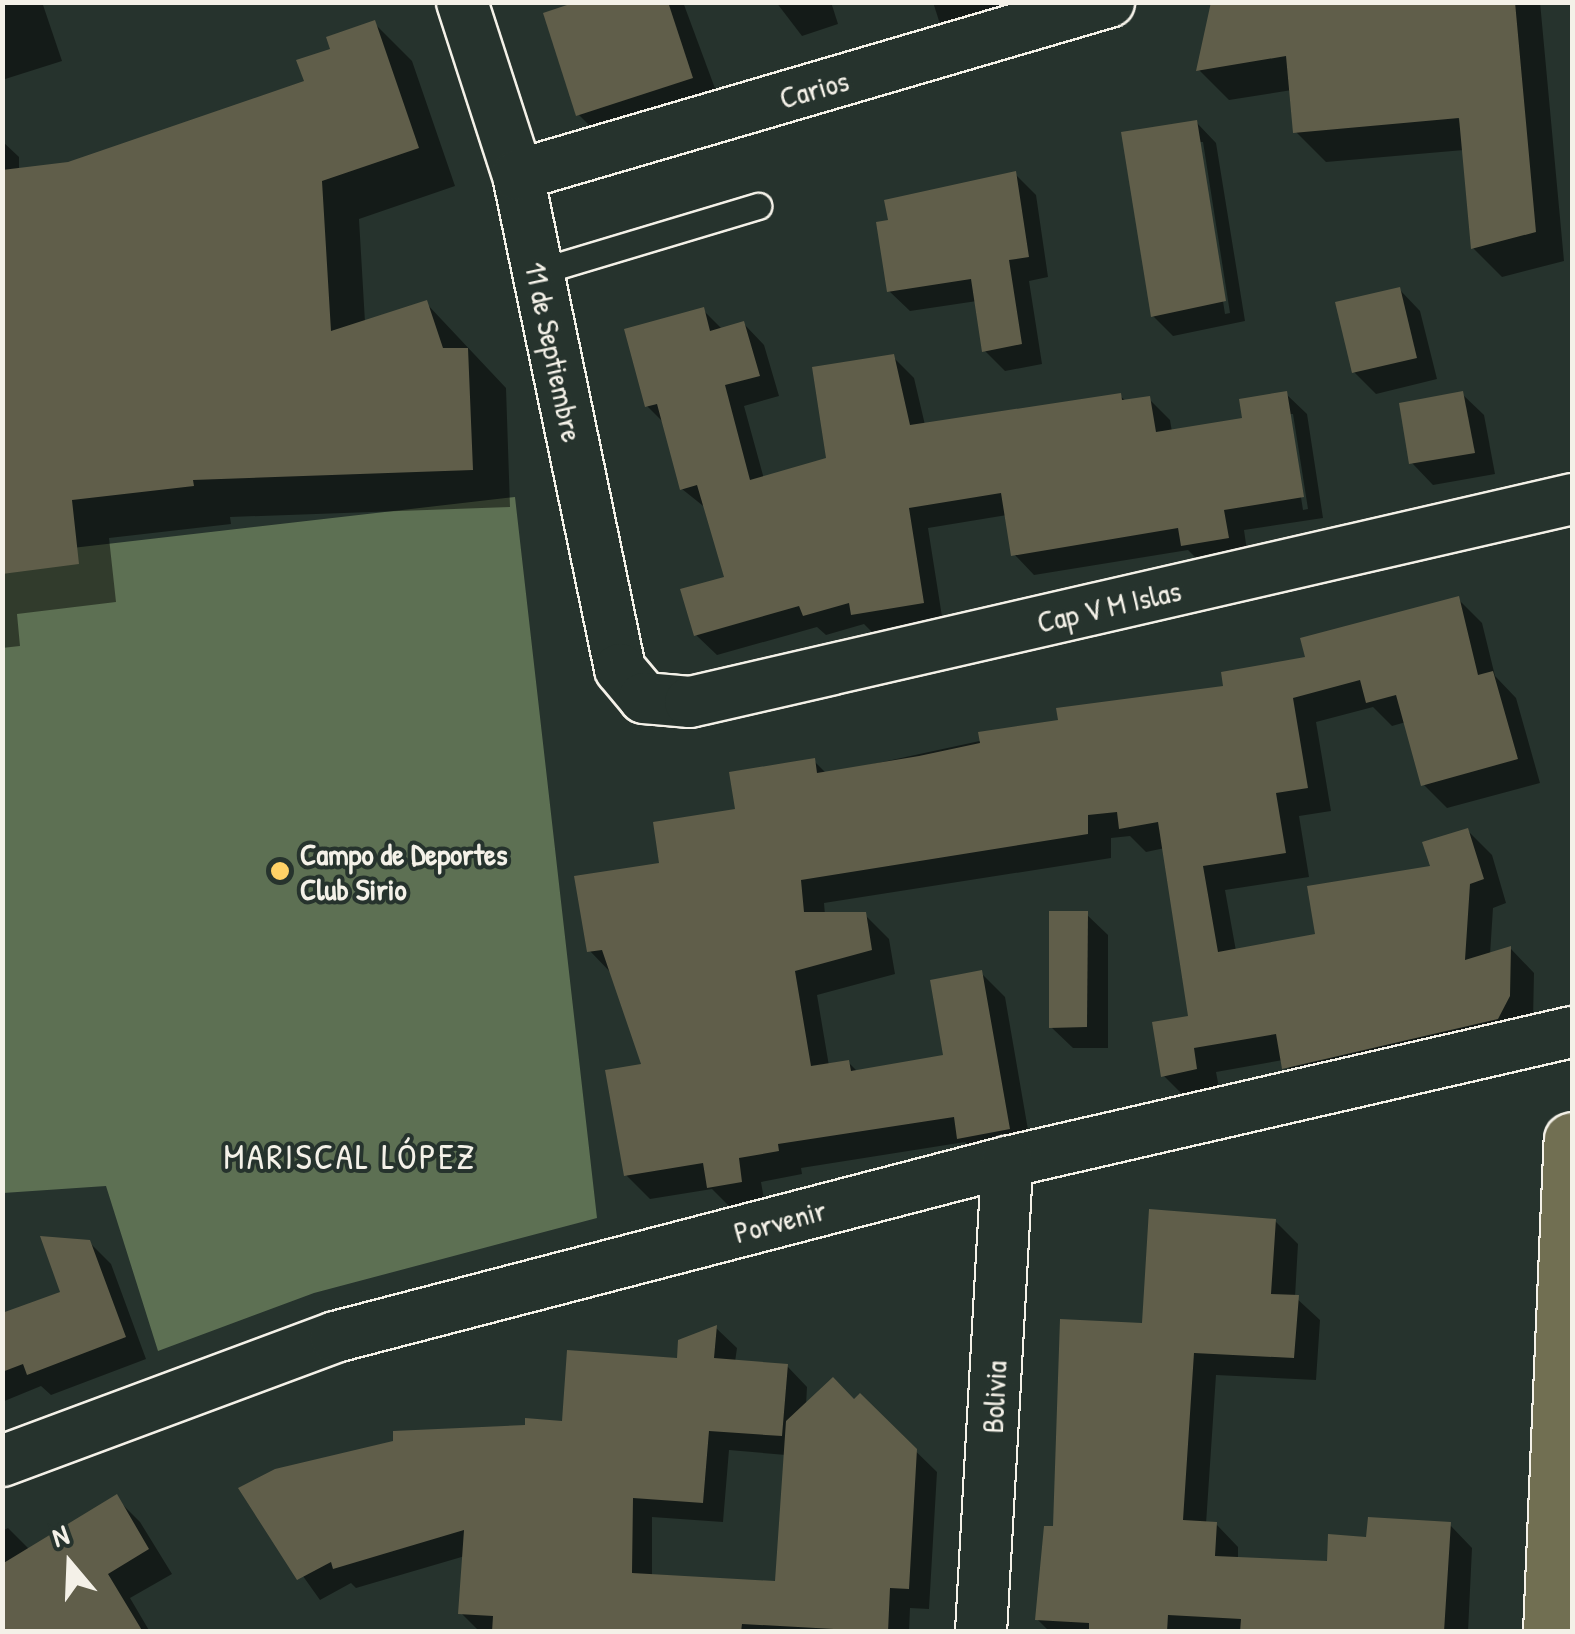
<!DOCTYPE html>
<meta charset="utf-8">
<style>
body{margin:0}
#map{position:relative;width:1575px;height:1634px;overflow:hidden;background:#26332d;font-family:"Patrick Hand",sans-serif}
div>[style]{position:absolute}
.green>*{inset:0;background:#5d7053}
.shadow>*{inset:0;background:#0007}
.building>*{inset:0;background:#605e4a}
.roads{filter:drop-shadow(2px 0 #f4f1e8) drop-shadow(-2px 0 #f4f1e8) drop-shadow(0 2px #f4f1e8) drop-shadow(0 -2px #f4f1e8)}
.service>*{height:25px;margin:-12.5px;padding:0 12.5px;transform-origin:12.5px;border-radius:12.5px;background:#26332d}
.minor>*{height:50px;margin:-25px;padding:0 25px;transform-origin:25px;border-radius:25px;background:#26332d}
.primary>*{height:55px;margin:-27.5px;padding:0 27.5px;transform-origin:27.5px;border-radius:27.5px;background:#716f52}
.dots>*{width:28px;height:28px;translate:-50% -50%;box-sizing:border-box;border:5px solid #26332d;border-radius:50%}
span{translate:-50% -50%;white-space:nowrap;text-align:center;line-height:1.15;-webkit-text-stroke:8px #26332d;paint-order:stroke}
.street-label{font-size:30px;color:#f4f1e8}
.poi-label{font-size:30px;color:#f4f1e8;font-weight:700}
.left{translate:0 -50%;text-align:left}
.quarter-label{font-size:35px;color:#f4f1e8;letter-spacing:2.5px}
.frame{position:absolute;inset:0;border:5px solid #f4f1e8;pointer-events:none}
.north{position:absolute;left:20px;top:1514px;width:100px;height:100px;-webkit-text-stroke:8px #26332d;paint-order:stroke;rotate:341deg;font-size:28px;font-weight:700;line-height:40px;text-align:center;color:#f4f1e8}
.north::after{content:'';display:block;margin:auto;width:35px;height:45px;background:#f4f1e8;clip-path:polygon(50% 0,100% 100%,50% 72%,0 100%)}
</style>
<div id="map">
<div class="green">
<div style="clip-path:polygon(515px 497px,597px 1218px,314px 1293px,158px 1351px,106px 1186px,3px 1193px,3px 556px)"></div>
</div>
<div class="shadow">
<div style="clip-path:polygon(2px 2px,42px 2px,62px 61px,2px 80px)"></div>
<div style="clip-path:polygon(584px 2px,683px 2px,723px 110px,610px 146px,578px 114px)"></div>
<div style="clip-path:polygon(776px 2px,831px 2px,838px 24px,802px 36px)"></div>
<div style="clip-path:polygon(933px 2px,1123px 2px,971px 53px,939px 21px)"></div>
<div style="clip-path:polygon(1213px 2px,1431px 35px,1460px 123px,1451px 2px,1540px 2px,1564px 261px,1502px 277px,1473px 248px,1464px 150px,1326px 162px,1296px 132px,1292px 90px,1229px 100px,1199px 70px)"></div>
<div style="clip-path:polygon(374px 23px,412px 61px,455px 186px,359px 219px,365px 322px,426px 303px,506px 388px,510px 507px,230px 517px,231px 524px,109px 538px,116px 602px,17px 614px,20px 646px,2px 648px,2px 141px,19px 157px,19px 170px,68px 164px,307px 82px,334px 50px)"></div>
<div style="clip-path:polygon(evenodd,1196px 122px,1216px 143px,1245px 321px,1173px 336px,1153px 316px,1196px 122px,1198px 142px,1203px 142px,1230px 313px,1225px 314px,1198px 142px)"></div>
<div style="clip-path:polygon(1015px 174px,1036px 195px,1048px 277px,1029px 281px,1042px 364px,1005px 371px,985px 351px,977px 301px,910px 311px,889px 291px)"></div>
<div style="clip-path:polygon(1399px 289px,1420px 311px,1437px 379px,1376px 394px,1354px 372px)"></div>
<div style="clip-path:polygon(evenodd,703px 310px,723px 330px,744px 324px,764px 345px,779px 396px,744px 406px,764px 479px,828px 460px,893px 357px,914px 378px,925px 425px,1120px 396px,1127px 402px,1149px 399px,1170px 420px,1172px 432px,1244px 420px,1286px 394px,1307px 414px,1323px 518px,1244px 530px,1248px 558px,1204px 566px,1188px 550px,1034px 575px,1014px 554px,1007px 515px,928px 528px,943px 623px,874px 634px,864px 624px,826px 635px,817px 627px,717px 655px,696px 635px,727px 578px,707px 509px,682px 489px,664px 423px,647px 406px,703px 310px,1288px 414px,1293px 414px,1308px 509px,1303px 510px,1288px 414px)"></div>
<div style="clip-path:polygon(1462px 394px,1484px 415px,1495px 474px,1433px 485px,1412px 463px)"></div>
<div style="clip-path:polygon(1458px 599px,1482px 623px,1495px 676px,1516px 698px,1540px 783px,1447px 808px,1423px 784px,1406px 722px,1392px 726px,1373px 707px,1316px 722px,1331px 811px,1299px 816px,1309px 877px,1225px 890px,1236px 951px,1318px 936px,1433px 868px,1468px 831px,1492px 855px,1506px 903px,1493px 908px,1490px 955px,1511px 949px,1534px 973px,1533px 1021px,1309px 1092px,1283px 1060px,1216px 1072px,1220px 1093px,1187px 1099px,1163px 1075px,1190px 1018px,1165px 848px,1146px 852px,1130px 836px,1111px 838px,1111px 858px,824px 903px,825px 915px,865px 915px,889px 939px,895px 974px,817px 995px,829px 1066px,848px 1062px,858px 1072px,946px 1057px,981px 973px,1005px 997px,1032px 1153px,984px 1161px,965px 1142px,801px 1168px,802px 1174px,761px 1182px,765px 1205px,734px 1211px,712px 1189px,650px 1199px,626px 1175px,645px 1066px,613px 975px,590px 951px,662px 865px,738px 811px,814px 761px,827px 774px,1226px 688px)"></div>
<div style="clip-path:polygon(1086px 914px,1108px 935px,1108px 1048px,1073px 1048px,1051px 1027px)"></div>
<div style="clip-path:polygon(1275px 1221px,1298px 1244px,1295px 1297px,1320px 1320px,1316px 1380px,1216px 1375px,1206px 1524px,1216px 1524px,1238px 1547px,1238px 1560px,1329px 1564px,1369px 1539px,1450px 1525px,1472px 1548px,1468px 1632px,1050px 1632px,1037px 1619px,1055px 1529px,1145px 1326px)"></div>
<div style="clip-path:polygon(89px 1242px,111px 1264px,146px 1359px,51px 1395px,41px 1386px,2px 1402px,2px 1316px,63px 1293px)"></div>
<div style="clip-path:polygon(evenodd,716px 1328px,737px 1348px,735px 1362px,787px 1366px,807px 1387px,806px 1406px,855px 1403px,860px 1397px,937px 1472px,929px 1609px,910px 1608px,909px 1632px,480px 1632px,461px 1613px,465px 1556px,356px 1588px,351px 1583px,320px 1600px,241px 1489px,564px 1424px,679px 1361px,716px 1328px,729px 1450px,786px 1455px,778px 1584px,652px 1576px,652px 1517px,723px 1522px,729px 1450px)"></div>
<div style="clip-path:polygon(116px 1498px,140px 1522px,172px 1574px,130px 1598px,150px 1632px,2px 1632px,2px 1531px,8px 1528px,30px 1550px)"></div>
</div>
<div class="building">
<div style="clip-path:polygon(576px 2px,668px 2px,693px 78px,576px 116px,543px 13px)"></div>
<div style="clip-path:polygon(1211px 2px,1515px 2px,1536px 232px,1471px 249px,1459px 118px,1293px 133px,1286px 56px,1196px 71px)"></div>
<div style="clip-path:polygon(375px 20px,419px 148px,322px 181px,331px 331px,427px 300px,443px 348px,468px 348px,473px 470px,193px 480px,194px 486px,72px 500px,79px 564px,2px 574px,2px 170px,68px 162px,304px 81px,296px 60px,330px 49px,326px 37px)"></div>
<div style="clip-path:polygon(1197px 120px,1226px 301px,1151px 317px,1121px 132px)"></div>
<div style="clip-path:polygon(1016px 171px,1029px 257px,1009px 260px,1022px 344px,982px 352px,971px 279px,887px 292px,876px 222px,888px 220px,884px 200px)"></div>
<div style="clip-path:polygon(1400px 287px,1417px 358px,1352px 373px,1335px 302px)"></div>
<div style="clip-path:polygon(704px 307px,710px 331px,744px 321px,760px 376px,725px 385px,750px 480px,826px 458px,812px 367px,894px 354px,910px 425px,1121px 393px,1122px 400px,1150px 396px,1156px 432px,1242px 418px,1239px 399px,1287px 391px,1304px 497px,1224px 510px,1229px 538px,1181px 546px,1178px 528px,1011px 556px,1001px 493px,909px 508px,924px 603px,851px 615px,849px 603px,803px 616px,799px 606px,694px 636px,680px 589px,724px 577px,697px 485px,680px 490px,657px 404px,645px 407px,624px 329px)"></div>
<div style="clip-path:polygon(1463px 391px,1475px 453px,1409px 464px,1399px 403px)"></div>
<div style="clip-path:polygon(1459px 596px,1478px 675px,1493px 671px,1518px 759px,1421px 786px,1396px 695px,1366px 703px,1360px 680px,1293px 698px,1308px 788px,1276px 793px,1286px 853px,1203px 866px,1218px 952px,1315px 934px,1307px 886px,1430px 866px,1422px 842px,1468px 828px,1484px 879px,1470px 884px,1465px 960px,1511px 946px,1510px 996px,1498px 1019px,1282px 1069px,1276px 1034px,1194px 1048px,1197px 1069px,1161px 1077px,1152px 1022px,1188px 1016px,1158px 822px,1119px 829px,1117px 812px,1088px 815px,1088px 834px,801px 880px,804px 912px,866px 912px,872px 950px,795px 971px,811px 1066px,849px 1060px,851px 1071px,943px 1055px,930px 980px,982px 970px,1010px 1129px,957px 1139px,954px 1117px,778px 1144px,779px 1151px,739px 1158px,742px 1182px,707px 1188px,703px 1163px,624px 1176px,605px 1070px,641px 1064px,602px 950px,587px 952px,574px 876px,659px 863px,653px 822px,735px 809px,729px 772px,815px 758px,817px 773px,919px 756px,980px 743px,978px 732px,1058px 720px,1056px 708px,1223px 686px,1221px 672px,1305px 657px,1300px 638px)"></div>
<div style="clip-path:polygon(1049px 911px,1088px 911px,1087px 1027px,1049px 1028px)"></div>
<div style="clip-path:polygon(1149px 1209px,1276px 1219px,1271px 1294px,1299px 1295px,1294px 1358px,1194px 1353px,1183px 1520px,1217px 1522px,1215px 1556px,1327px 1561px,1328px 1534px,1366px 1537px,1368px 1517px,1451px 1522px,1444px 1632px,1240px 1632px,1241px 1619px,1168px 1615px,1167px 1632px,1089px 1632px,1089px 1623px,1035px 1620px,1044px 1526px,1053px 1526px,1060px 1319px,1142px 1323px)"></div>
<div style="clip-path:polygon(40px 1236px,90px 1240px,126px 1337px,27px 1375px,23px 1364px,2px 1372px,2px 1313px,60px 1292px)"></div>
<div style="clip-path:polygon(717px 1325px,714px 1358px,788px 1364px,782px 1436px,709px 1431px,703px 1503px,633px 1498px,632px 1573px,775px 1581px,786px 1421px,833px 1377px,854px 1399px,860px 1393px,917px 1449px,909px 1589px,890px 1588px,888px 1632px,742px 1624px,741px 1632px,492px 1632px,493px 1616px,458px 1614px,464px 1530px,333px 1569px,331px 1562px,297px 1580px,238px 1488px,275px 1469px,393px 1441px,393px 1431px,525px 1425px,525px 1418px,562px 1421px,567px 1350px,677px 1358px,678px 1340px)"></div>
<div style="clip-path:polygon(117px 1494px,149px 1549px,108px 1574px,143px 1632px,2px 1632px,2px 1564px)"></div>
</div>
<div class="roads">
<div class="service">
<div style="left:538px;top:272px;width:230px;rotate:-16.7deg"></div>
</div>
<div class="minor">
<div style="left:462px;top:2px;width:182px;rotate:72.1deg"></div>
<div style="left:518px;top:175px;width:504px;rotate:78.33deg"></div>
<div style="left:620px;top:669px;width:38px;rotate:50deg"></div>
<div style="left:644px;top:698px;width:46px;rotate:5deg"></div>
<div style="left:690px;top:702px;width:905px;rotate:-12.96deg"></div>
<div style="left:518px;top:175px;width:616px;rotate:-16.32deg"></div>
<div style="left:2px;top:1461px;width:355px;rotate:-20.4deg"></div>
<div style="left:335px;top:1337px;width:694px;rotate:-14.6deg"></div>
<div style="left:1007px;top:1162px;width:580px;rotate:-12.96deg"></div>
<div style="left:981px;top:1632px;width:471px;rotate:-86.8deg"></div>
</div>
<div class="primary">
<div style="left:1551px;top:1632px;width:492px;rotate:-87.6deg"></div>
</div>
</div>
<div class="dots">
<div style="left:280px;top:871px;background:#ffd166"></div>
</div>
<div class="street-label">
<span style="left:814px;top:89px;rotate:-16deg">Carios</span>
<span style="left:554px;top:352px;rotate:78deg">11 de Septiembre</span>
<span style="left:1109px;top:606px;rotate:-13deg">Cap V M Islas</span>
<span style="left:780px;top:1221px;rotate:-15deg">Porvenir</span>
<span style="left:994px;top:1397px;rotate:-87deg">Bolivia</span>
</div>
<div class="poi-label">
<span class="left" style="left:300px;top:871px">Campo de Deportes<br>Club Sirio</span>
</div>
<div class="quarter-label">
<span style="left:350px;top:1157px">MARISCAL LÓPEZ</span>
</div>
<div class="frame"></div>
<div class="north">N</div>
</div>
